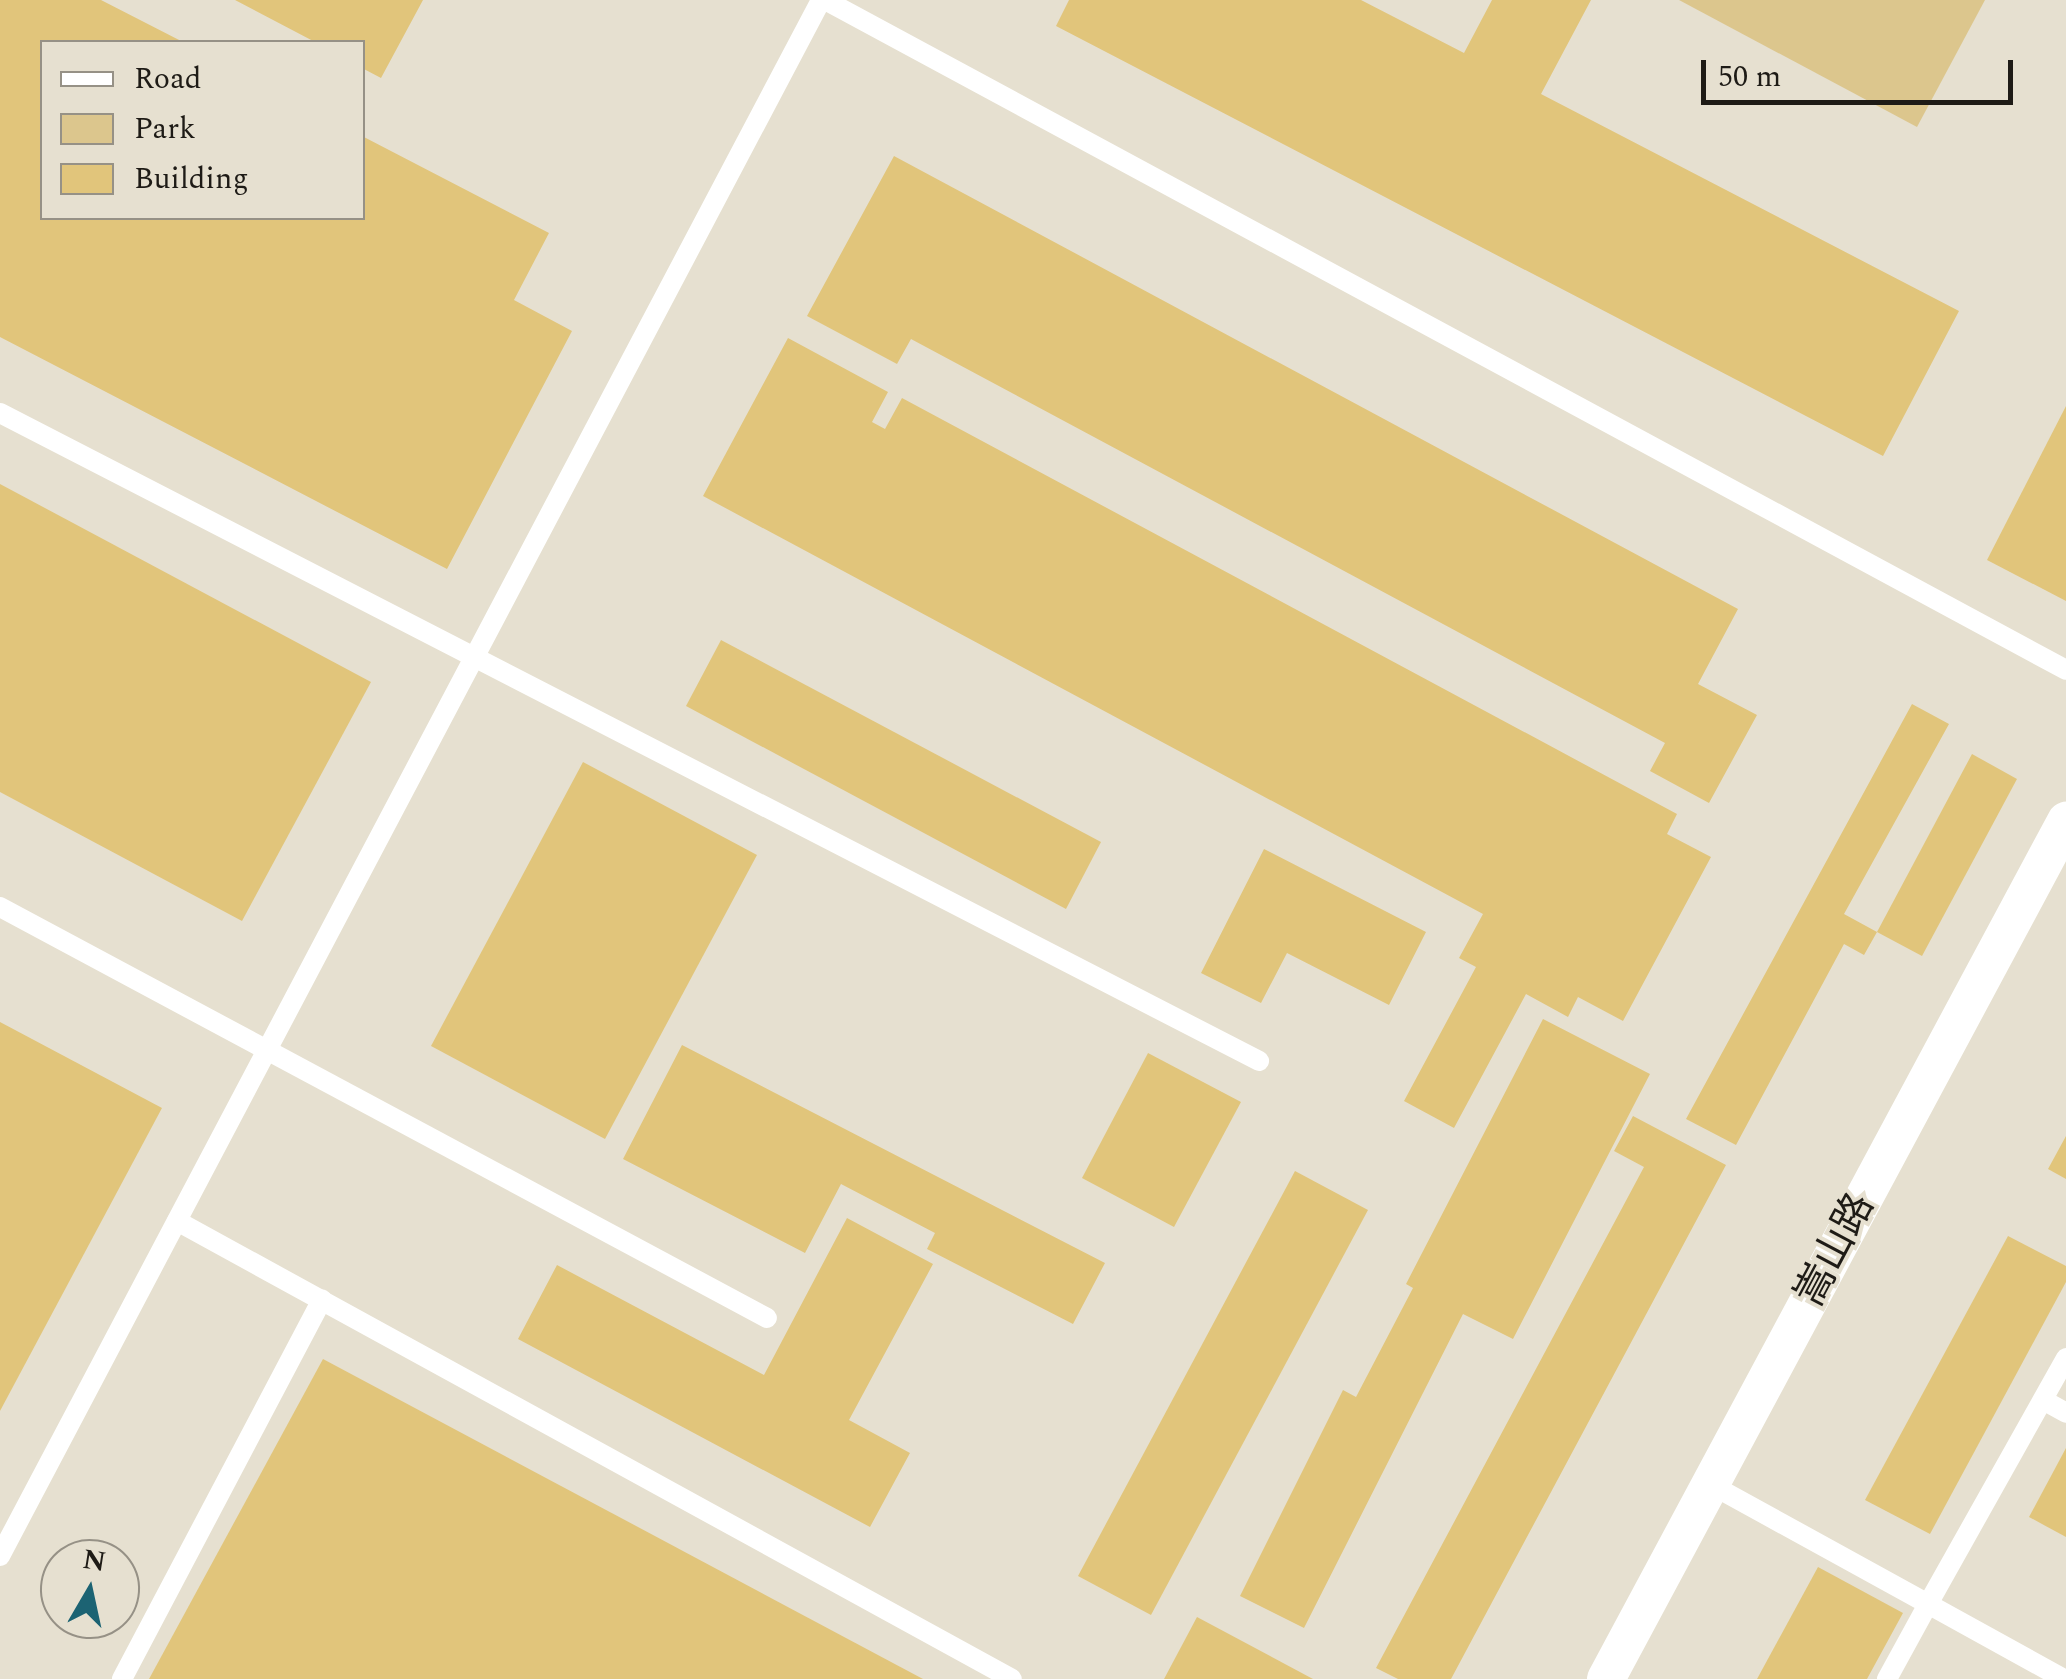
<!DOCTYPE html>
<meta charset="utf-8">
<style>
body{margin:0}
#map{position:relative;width:2066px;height:1679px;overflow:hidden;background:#e6e0d0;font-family:Spectral,"Noto Sans SC",serif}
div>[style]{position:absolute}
.green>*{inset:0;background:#dcc68d}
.building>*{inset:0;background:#e1c57b}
.service>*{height:20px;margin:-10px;padding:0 10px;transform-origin:10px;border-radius:10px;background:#fff}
.minor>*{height:38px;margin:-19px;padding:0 19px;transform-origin:19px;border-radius:19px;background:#fff}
span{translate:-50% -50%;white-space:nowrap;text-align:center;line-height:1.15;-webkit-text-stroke:8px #e6e0d0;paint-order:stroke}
.street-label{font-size:40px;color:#1e1b16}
.legend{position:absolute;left:40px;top:40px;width:325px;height:180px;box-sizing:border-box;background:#e6e0d0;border:2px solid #969186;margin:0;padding:12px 18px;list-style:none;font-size:30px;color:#1e1b16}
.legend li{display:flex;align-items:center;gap:20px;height:50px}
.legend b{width:50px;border:2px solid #969186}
.north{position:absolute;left:40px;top:1539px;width:100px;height:100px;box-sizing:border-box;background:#e6e0d0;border:2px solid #969186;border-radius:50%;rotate:9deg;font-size:28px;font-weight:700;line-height:40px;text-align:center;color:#1e1b16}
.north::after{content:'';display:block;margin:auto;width:35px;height:45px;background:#1c6373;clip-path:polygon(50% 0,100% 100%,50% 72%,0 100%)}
.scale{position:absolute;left:1701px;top:60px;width:312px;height:45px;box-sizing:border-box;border:5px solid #1e1b16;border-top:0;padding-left:12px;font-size:30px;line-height:35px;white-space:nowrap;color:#1e1b16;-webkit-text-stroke:8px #e6e0d0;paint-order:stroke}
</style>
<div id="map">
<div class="green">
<div style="clip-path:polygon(1679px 0,1985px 0,1917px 127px)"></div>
</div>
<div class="building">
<div style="clip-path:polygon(0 0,101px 0,183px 42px,42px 42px,42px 218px,362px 218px,362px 136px,549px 233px,514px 300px,572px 331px,447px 569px,0 337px)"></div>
<div style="clip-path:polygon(235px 0,423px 0,381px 78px,362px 68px,362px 42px,315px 42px)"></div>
<div style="clip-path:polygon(1069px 0,1361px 0,1464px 53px,1492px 0,1591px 0,1541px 94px,1959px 311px,1883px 456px,1056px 26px)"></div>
<div style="clip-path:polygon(894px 156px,1738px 609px,1698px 684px,1757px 715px,1709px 803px,1650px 771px,1665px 743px,911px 339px,897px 364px,807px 316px)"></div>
<div style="clip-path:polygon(788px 338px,888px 392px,872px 422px,885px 429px,902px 398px,1677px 814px,1667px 834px,1711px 857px,1623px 1021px,1578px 997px,1568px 1017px,1526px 994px,1454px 1128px,1404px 1101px,1476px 967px,1459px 958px,1483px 914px,703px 496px)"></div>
<div style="clip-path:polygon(2066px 406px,2066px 601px,1987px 560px)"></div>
<div style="clip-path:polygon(0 484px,371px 682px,242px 921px,0 792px)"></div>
<div style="clip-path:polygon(721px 640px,1101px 842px,1066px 909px,686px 706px)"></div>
<div style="clip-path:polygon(1912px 704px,1949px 724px,1844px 914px,1877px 932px,1864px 955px,1844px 944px,1736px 1145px,1686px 1119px)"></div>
<div style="clip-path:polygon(1972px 754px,2017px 779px,1922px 956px,1877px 932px)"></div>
<div style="clip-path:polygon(583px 762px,757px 855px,605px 1139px,431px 1046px)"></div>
<div style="clip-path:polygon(1264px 849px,1426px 932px,1389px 1005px,1287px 953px,1261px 1003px,1201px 973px)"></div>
<div style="clip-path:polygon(1543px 1019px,1650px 1074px,1513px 1339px,1463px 1314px,1304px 1628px,1240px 1596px,1343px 1390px,1356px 1397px,1413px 1288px,1406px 1284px)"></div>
<div style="clip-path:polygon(0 1022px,162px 1108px,0 1411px)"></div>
<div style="clip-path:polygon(682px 1045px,1105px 1263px,1073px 1324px,927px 1249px,935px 1233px,841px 1184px,805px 1253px,623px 1159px)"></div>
<div style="clip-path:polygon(1148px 1053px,1241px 1102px,1174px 1227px,1082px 1178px)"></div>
<div style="clip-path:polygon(1633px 1116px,1726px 1165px,1451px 1679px,1398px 1679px,1376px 1668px,1644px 1167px,1614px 1151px)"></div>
<div style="clip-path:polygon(2066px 1136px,2066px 1179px,2048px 1169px)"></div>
<div style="clip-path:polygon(1295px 1171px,1368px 1210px,1151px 1615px,1078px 1576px)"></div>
<div style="clip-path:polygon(847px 1218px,933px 1264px,849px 1420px,910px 1453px,870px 1527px,518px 1339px,557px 1265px,764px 1375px)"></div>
<div style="clip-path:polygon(2008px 1236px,2066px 1266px,2066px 1282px,1930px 1534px,1865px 1500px)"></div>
<div style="clip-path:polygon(323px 1359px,923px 1679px,149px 1679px)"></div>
<div style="clip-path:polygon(2066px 1448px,2066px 1537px,2029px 1517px)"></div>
<div style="clip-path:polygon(1818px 1567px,1903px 1613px,1867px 1679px,1757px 1679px)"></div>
<div style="clip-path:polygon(1197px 1617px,1313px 1679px,1164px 1679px)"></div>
</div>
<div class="service">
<div style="left:825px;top:0;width:1410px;rotate:28.36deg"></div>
<div style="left:0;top:413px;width:1416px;rotate:27.23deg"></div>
<div style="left:0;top:907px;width:870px;rotate:28.18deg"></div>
<div style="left:177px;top:1221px;width:952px;rotate:28.74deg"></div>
<div style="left:2043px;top:1400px;width:26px;rotate:29deg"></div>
<div style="left:1710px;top:1484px;width:249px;rotate:28.8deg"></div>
<div style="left:1928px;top:1604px;width:282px;rotate:-60.7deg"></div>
<div style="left:0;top:1556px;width:1759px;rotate:-62.18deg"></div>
<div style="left:122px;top:1679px;width:429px;rotate:-62.2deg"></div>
<div style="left:1887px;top:1679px;width:85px;rotate:-61.3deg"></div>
<div style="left:1928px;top:1604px;width:155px;rotate:28.9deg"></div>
</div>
<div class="minor">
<div style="left:1606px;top:1679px;width:974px;rotate:-61.8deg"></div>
</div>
<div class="street-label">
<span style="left:1836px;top:1250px;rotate:-62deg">嵩山路</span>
</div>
<ul class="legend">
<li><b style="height:12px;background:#fff"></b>Road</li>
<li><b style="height:28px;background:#dcc68d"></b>Park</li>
<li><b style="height:28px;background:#e1c57b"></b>Building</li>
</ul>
<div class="north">N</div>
<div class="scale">50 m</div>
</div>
